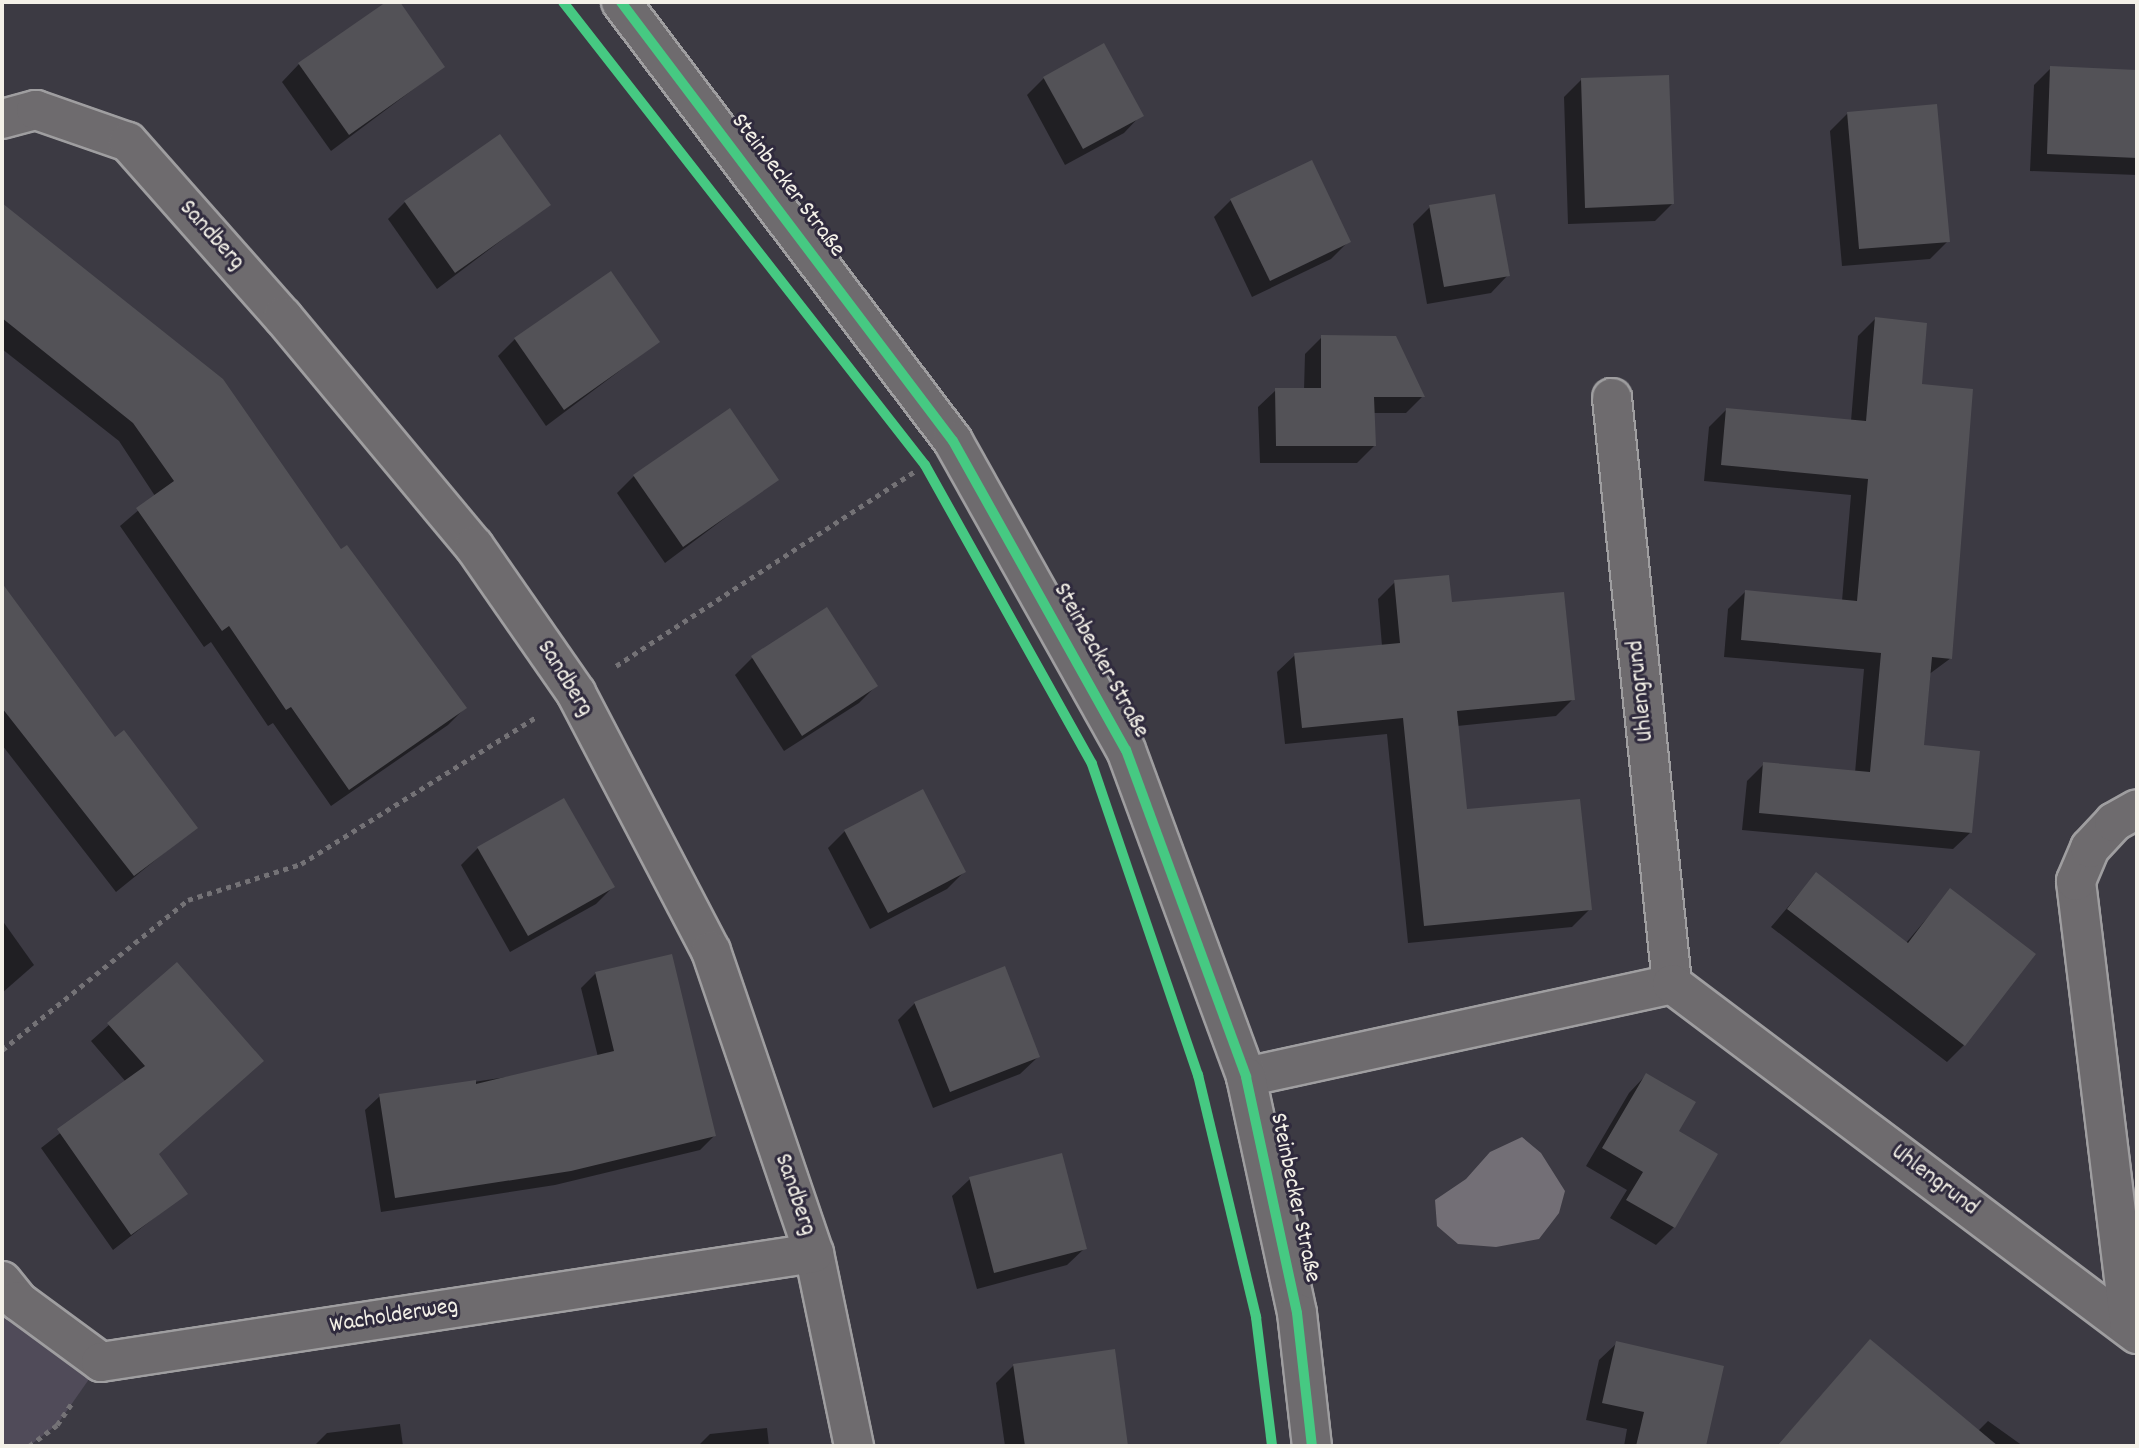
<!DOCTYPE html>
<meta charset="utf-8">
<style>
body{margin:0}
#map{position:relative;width:2139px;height:1448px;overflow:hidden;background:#3c3a43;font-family:Dekko,sans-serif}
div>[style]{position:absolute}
.green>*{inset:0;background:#504b59}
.water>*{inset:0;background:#736f76}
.shadow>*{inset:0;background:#0007}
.building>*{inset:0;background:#535257}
.path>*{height:4.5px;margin-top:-2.25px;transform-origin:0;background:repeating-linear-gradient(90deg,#747276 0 5px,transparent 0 10px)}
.roads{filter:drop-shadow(2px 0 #9f9ea0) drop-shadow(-2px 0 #9f9ea0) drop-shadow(0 2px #9f9ea0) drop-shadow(0 -2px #9f9ea0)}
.minor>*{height:38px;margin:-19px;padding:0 19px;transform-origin:19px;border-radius:19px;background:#6e6b6e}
.tertiary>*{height:38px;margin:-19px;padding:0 19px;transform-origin:19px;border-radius:19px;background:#6e6b6e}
.cycleway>*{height:10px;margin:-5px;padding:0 5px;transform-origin:5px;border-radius:5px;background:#46c982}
span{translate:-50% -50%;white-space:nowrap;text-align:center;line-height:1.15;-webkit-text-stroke:6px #2f2a3d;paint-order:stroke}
.street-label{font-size:24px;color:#f4f1e8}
.frame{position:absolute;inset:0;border:4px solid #f4f1e8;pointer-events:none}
</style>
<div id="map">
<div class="green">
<div style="clip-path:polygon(2px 1281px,101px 1362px,57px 1425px,29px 1446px,2px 1446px)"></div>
</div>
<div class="water">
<div style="clip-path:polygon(1522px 1137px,1541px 1153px,1565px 1191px,1559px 1213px,1539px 1239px,1496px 1247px,1458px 1244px,1437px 1226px,1435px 1200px,1466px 1179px,1490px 1152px)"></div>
</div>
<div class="shadow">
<div style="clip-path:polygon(389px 2px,398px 2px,443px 67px,331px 151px,282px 82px,299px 64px)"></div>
<div style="clip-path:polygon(2051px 68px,2137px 71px,2137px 175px,2030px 171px,2034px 85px)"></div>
<div style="clip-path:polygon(1044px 78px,1141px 115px,1124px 133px,1065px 165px,1027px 95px)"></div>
<div style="clip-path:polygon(1581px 80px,1672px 204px,1655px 221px,1568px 224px,1564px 97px)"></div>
<div style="clip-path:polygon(1848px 113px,1948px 241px,1930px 259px,1842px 266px,1830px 131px)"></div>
<div style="clip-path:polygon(1231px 200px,1349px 241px,1331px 259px,1252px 297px,1214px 217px)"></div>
<div style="clip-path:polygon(405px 202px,548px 205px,437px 289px,388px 219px)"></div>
<div style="clip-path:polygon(1430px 207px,1508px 275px,1491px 293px,1427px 304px,1413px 224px)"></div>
<div style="clip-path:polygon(8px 211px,340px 552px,465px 708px,448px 725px,331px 806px,273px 723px,268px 726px,211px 642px,204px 647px,120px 526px,155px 496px,119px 441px,2px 349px,2px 217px)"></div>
<div style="clip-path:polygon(1875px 319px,1920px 385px,1951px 658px,1928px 675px,1922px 747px,1971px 832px,1953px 849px,1742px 830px,1747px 781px,1764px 764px,1855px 773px,1864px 669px,1724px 657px,1728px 609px,1745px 592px,1842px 601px,1851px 495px,1704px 481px,1709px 427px,1726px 410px,1851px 421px,1858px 336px)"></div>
<div style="clip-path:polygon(1322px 337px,1423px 396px,1406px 413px,1373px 413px,1374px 446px,1357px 463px,1260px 463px,1258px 407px,1276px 390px,1304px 390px,1305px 354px)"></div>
<div style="clip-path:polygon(515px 339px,658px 342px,546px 426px,498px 356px)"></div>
<div style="clip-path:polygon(634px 476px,777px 479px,665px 563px,617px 493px)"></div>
<div style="clip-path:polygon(1395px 582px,1450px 604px,1573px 699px,1556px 716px,1457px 726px,1465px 811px,1590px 909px,1572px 927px,1408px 943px,1387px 734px,1285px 744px,1277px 672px,1295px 655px,1382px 646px,1378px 599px)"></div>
<div style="clip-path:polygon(2px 587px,115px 739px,196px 827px,116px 892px,2px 745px)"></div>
<div style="clip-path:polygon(752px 658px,876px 686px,859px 703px,784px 751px,735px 675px)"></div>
<div style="clip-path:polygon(845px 831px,964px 872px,947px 889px,870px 929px,828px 848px)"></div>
<div style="clip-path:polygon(478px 848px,613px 887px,596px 904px,510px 952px,461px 865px)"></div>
<div style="clip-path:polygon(1816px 874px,1906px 943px,1950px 891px,1964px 1045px,1947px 1062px,1771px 927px)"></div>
<div style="clip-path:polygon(2px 920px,34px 965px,2px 993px)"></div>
<div style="clip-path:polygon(177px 964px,157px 1155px,185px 1194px,113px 1250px,41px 1148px,126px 1082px,91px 1041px)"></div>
<div style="clip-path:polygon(596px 973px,714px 1136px,700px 1150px,555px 1185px,381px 1212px,365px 1110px,380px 1096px,520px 1075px,598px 1057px,581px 988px)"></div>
<div style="clip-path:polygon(915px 1003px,1038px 1057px,1020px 1074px,933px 1108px,898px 1020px)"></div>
<div style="clip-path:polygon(1646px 1075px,1677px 1132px,1716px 1155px,1674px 1227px,1656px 1245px,1610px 1218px,1627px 1190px,1586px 1166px,1629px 1093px)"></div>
<div style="clip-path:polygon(970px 1179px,1085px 1248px,1067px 1265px,977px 1289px,952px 1196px)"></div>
<div style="clip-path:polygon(1870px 1341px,1977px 1432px,1988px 1421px,2023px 1446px,1777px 1446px)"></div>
<div style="clip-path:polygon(1617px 1343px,1722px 1367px,1704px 1446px,1624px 1446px,1627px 1429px,1586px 1420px,1599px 1360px)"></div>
<div style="clip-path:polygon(1113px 1351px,1126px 1446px,1005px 1446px,996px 1383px,1013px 1366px)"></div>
<div style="clip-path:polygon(400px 1424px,403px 1446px,314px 1446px,327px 1433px)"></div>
<div style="clip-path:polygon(767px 1428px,769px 1446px,698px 1446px,710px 1434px)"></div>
</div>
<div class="building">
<div style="clip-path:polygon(386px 2px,400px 2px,445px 67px,349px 135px,298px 63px)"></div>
<div style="clip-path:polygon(1104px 43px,1144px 116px,1083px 149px,1043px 77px)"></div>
<div style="clip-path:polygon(2050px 66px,2137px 70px,2137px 158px,2047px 154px)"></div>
<div style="clip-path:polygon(1669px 75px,1674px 204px,1585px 208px,1581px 78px)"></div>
<div style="clip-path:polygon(1937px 104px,1950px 242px,1859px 249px,1847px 112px)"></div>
<div style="clip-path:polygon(500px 134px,551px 205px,455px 273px,404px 201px)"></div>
<div style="clip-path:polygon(1312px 160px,1351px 242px,1270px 281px,1230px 199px)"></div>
<div style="clip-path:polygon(1495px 194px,1510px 276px,1444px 287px,1429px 205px)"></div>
<div style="clip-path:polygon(2px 203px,223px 379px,341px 549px,347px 545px,467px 708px,349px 790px,291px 707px,286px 710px,229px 626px,222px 631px,136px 508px,174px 481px,133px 423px,2px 318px)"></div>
<div style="clip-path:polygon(611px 271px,660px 342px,564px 410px,514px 338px)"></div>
<div style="clip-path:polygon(1875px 317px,1927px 323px,1922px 384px,1973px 389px,1952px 659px,1932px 657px,1924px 745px,1980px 751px,1972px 833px,1759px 813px,1763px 762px,1870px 772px,1881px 653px,1741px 640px,1745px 590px,1857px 601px,1868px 479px,1721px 465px,1726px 408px,1866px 421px)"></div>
<div style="clip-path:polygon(1321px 335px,1396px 336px,1425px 397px,1374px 397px,1376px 446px,1276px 446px,1275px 388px,1321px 388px)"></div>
<div style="clip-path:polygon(730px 408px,779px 480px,683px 547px,633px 475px)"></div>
<div style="clip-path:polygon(1449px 575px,1452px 602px,1564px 592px,1575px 700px,1457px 711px,1467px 809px,1580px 799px,1592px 910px,1424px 926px,1403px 718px,1302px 728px,1294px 653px,1400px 643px,1394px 580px)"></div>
<div style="clip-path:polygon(2px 583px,115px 737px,124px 730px,198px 828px,134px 876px,2px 708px)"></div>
<div style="clip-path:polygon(827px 607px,878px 686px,802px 736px,751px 656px)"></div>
<div style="clip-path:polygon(923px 789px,966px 872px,888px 913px,844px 830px)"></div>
<div style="clip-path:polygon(564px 798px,615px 887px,528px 936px,477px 847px)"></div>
<div style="clip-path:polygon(1816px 872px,1908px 943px,1950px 888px,2036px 954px,1965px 1046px,1787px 909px)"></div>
<div style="clip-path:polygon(672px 954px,716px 1136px,571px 1171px,395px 1198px,379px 1094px,476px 1080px,476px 1084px,614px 1051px,595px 972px)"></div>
<div style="clip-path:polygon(177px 962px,264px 1061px,159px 1154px,188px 1194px,131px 1235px,57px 1129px,145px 1066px,107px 1023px)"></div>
<div style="clip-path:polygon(1005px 966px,1040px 1057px,950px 1092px,914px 1002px)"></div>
<div style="clip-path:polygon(1646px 1073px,1696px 1102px,1679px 1131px,1718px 1154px,1675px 1228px,1626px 1200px,1643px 1172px,1602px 1148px)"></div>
<div style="clip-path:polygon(1062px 1153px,1087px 1249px,994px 1273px,969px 1177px)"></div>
<div style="clip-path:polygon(1870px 1339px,1998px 1446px,1777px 1446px)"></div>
<div style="clip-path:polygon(1616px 1341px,1724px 1366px,1706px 1446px,1636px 1446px,1644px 1412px,1602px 1403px)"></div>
<div style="clip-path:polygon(1115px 1349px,1128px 1446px,1025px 1446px,1013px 1364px)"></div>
</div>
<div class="path">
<div style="left:616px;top:666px;width:356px;rotate:-33.1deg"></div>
<div style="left:2px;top:1050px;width:239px;rotate:-38.9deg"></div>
<div style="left:188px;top:900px;width:119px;rotate:-17.7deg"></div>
<div style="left:301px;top:864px;width:276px;rotate:-32deg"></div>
<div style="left:29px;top:1446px;width:35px;rotate:-37deg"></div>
<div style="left:57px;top:1425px;width:27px;rotate:-56deg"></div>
</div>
<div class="roads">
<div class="minor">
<div style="left:2px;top:119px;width:35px;rotate:-15deg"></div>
<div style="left:36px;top:110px;width:97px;rotate:19.2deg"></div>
<div style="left:128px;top:142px;width:234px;rotate:48.5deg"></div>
<div style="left:283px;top:317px;width:298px;rotate:50.2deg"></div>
<div style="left:474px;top:546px;width:179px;rotate:55.2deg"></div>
<div style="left:576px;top:693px;width:291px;rotate:62.4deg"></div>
<div style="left:711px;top:951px;width:319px;rotate:71.2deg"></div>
<div style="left:814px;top:1253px;width:197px;rotate:78.3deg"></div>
<div style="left:1612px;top:398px;width:589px;rotate:84.15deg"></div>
<div style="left:1246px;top:1077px;width:436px;rotate:-12.3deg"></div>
<div style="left:1672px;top:984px;width:582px;rotate:36.97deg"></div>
<div style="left:2px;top:1281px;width:26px;rotate:51deg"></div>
<div style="left:18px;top:1301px;width:103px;rotate:36.3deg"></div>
<div style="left:101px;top:1362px;width:721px;rotate:-8.69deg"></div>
<div style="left:2130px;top:1328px;width:450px;rotate:-96.9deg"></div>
<div style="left:2076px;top:881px;width:36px;rotate:-67deg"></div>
<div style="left:2090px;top:848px;width:35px;rotate:-47deg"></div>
<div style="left:2114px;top:822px;width:26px;rotate:-29deg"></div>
</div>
<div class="tertiary">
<div style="left:621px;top:2px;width:550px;rotate:52.9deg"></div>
<div style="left:953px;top:441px;width:354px;rotate:60.8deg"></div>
<div style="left:1126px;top:750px;width:348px;rotate:69.8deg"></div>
<div style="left:1246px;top:1077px;width:241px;rotate:77.8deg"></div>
<div style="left:1297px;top:1313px;width:134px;rotate:83.6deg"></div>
</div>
</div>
<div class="cycleway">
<div style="left:563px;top:2px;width:588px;rotate:51.98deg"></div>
<div style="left:925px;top:465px;width:342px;rotate:60.8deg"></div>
<div style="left:1092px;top:764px;width:329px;rotate:71.2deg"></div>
<div style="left:1198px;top:1075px;width:249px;rotate:76.5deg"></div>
<div style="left:1256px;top:1317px;width:130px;rotate:82.9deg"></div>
<div style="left:621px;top:2px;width:550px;rotate:52.9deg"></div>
<div style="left:953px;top:441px;width:354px;rotate:60.8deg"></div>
<div style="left:1126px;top:750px;width:348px;rotate:69.8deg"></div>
<div style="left:1246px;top:1077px;width:241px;rotate:77.8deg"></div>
<div style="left:1297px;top:1313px;width:134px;rotate:83.6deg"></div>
</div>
<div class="street-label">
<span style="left:787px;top:186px;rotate:53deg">Steinbecker Straße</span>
<span style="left:211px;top:236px;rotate:48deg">Sandberg</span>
<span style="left:1100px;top:661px;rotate:61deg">Steinbecker Straße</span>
<span style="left:564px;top:679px;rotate:58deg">Sandberg</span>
<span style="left:1642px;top:691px;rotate:-96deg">Uhlengrund</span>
<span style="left:1934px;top:1181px;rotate:37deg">Uhlengrund</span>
<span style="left:794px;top:1195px;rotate:71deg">Sandberg</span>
<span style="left:1294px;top:1198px;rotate:78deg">Steinbecker Straße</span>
<span style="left:394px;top:1317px;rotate:-9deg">Wacholderweg</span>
</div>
<div class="frame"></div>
</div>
